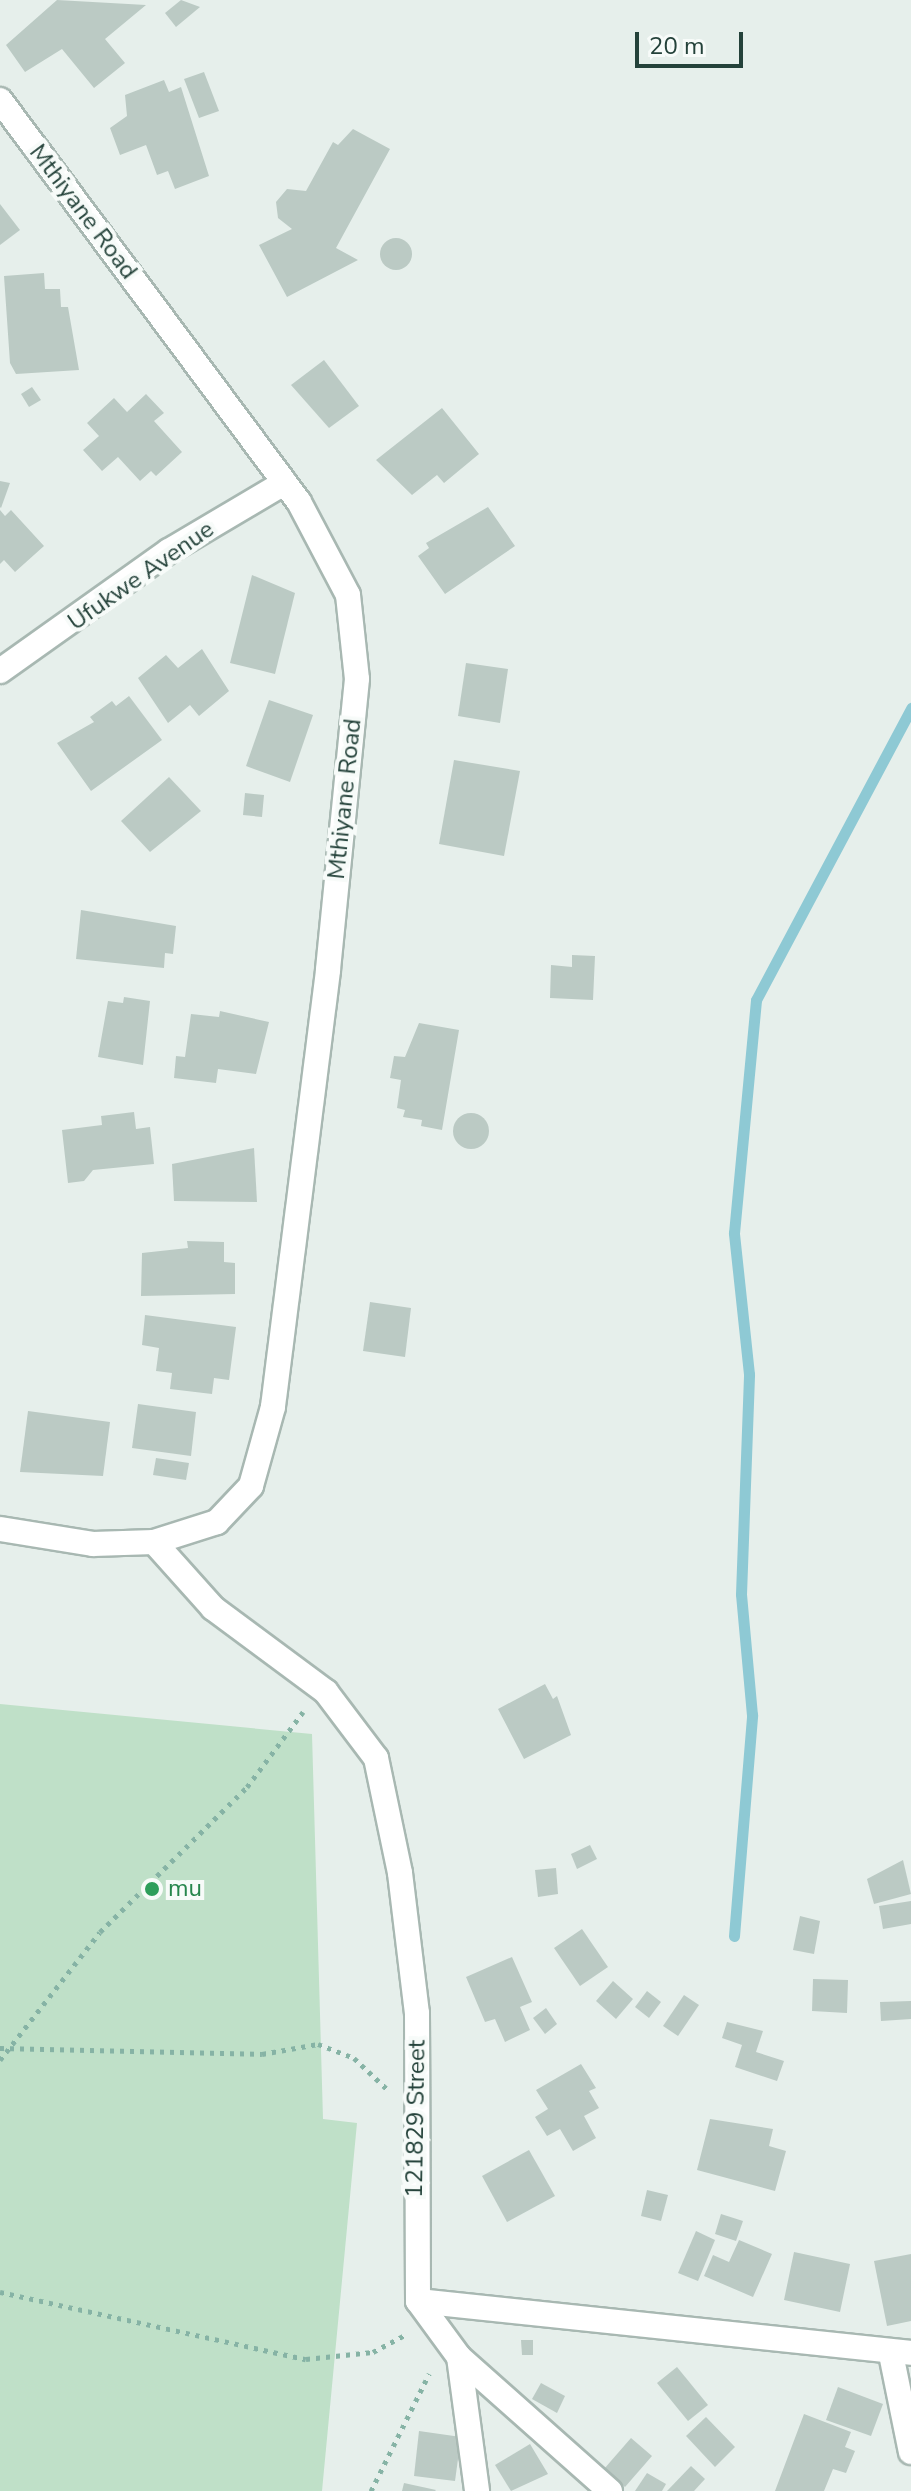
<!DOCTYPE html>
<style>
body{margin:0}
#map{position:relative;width:911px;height:2491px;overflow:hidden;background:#e6efeb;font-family:"Nunito Sans",sans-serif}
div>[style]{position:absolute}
.green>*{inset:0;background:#bfe0c8}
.stream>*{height:11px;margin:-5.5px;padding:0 5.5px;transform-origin:5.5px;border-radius:5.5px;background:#8ec9d4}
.building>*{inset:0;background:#bbcac4}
.round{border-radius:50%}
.path>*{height:5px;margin-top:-2.5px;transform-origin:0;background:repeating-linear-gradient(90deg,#86b3a5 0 4px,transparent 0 10px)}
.roads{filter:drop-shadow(2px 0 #a8b8b2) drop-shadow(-2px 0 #a8b8b2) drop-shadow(0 2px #a8b8b2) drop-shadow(0 -2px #a8b8b2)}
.street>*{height:24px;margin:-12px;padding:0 12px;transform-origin:12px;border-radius:12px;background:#fff}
.dots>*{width:22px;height:22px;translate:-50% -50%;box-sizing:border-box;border:4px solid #f7fbf9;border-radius:50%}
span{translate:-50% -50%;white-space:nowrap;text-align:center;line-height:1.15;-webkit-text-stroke:8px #f7fbf9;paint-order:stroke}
.street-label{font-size:24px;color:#24423a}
.leisure-label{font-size:24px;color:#27864d}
.left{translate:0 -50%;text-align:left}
.scale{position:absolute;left:635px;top:32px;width:108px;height:36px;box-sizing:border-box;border:4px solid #24423a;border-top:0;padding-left:10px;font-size:24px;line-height:28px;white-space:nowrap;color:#24423a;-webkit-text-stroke:6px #f7fbf9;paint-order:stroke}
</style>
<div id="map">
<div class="green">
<div style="clip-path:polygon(0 1704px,312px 1734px,323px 2119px,357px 2123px,322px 2491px,0 2491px)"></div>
</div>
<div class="stream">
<div style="left:734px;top:1936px;width:222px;rotate:-85.3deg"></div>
<div style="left:752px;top:1715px;width:121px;rotate:-95.2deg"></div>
<div style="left:741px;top:1594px;width:220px;rotate:-87.9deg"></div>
<div style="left:749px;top:1374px;width:142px;rotate:-96.1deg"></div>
<div style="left:734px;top:1233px;width:234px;rotate:-84.6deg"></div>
<div style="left:756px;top:1000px;width:331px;rotate:-62deg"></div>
</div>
<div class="building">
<div style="clip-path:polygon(57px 0,146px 5px,105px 39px,125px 63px,94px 88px,62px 49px,25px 72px,6px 45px)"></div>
<div style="clip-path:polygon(181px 0,200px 7px,176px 27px,165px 13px)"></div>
<div style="clip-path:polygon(204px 72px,219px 111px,199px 118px,184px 79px)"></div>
<div style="clip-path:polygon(164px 80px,169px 92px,181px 87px,209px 176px,175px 189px,168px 171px,157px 175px,146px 145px,120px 155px,110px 128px,127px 116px,125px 95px)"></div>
<div style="clip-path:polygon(353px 129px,390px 149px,336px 248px,358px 260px,287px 297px,259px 245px,292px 229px,278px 218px,276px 202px,287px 189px,306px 191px,333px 142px,338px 145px)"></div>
<div style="clip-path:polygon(0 204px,20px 230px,0 245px)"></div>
<div class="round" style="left:380px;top:238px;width:32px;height:32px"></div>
<div style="clip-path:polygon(44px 273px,45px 289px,60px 289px,61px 307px,68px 307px,79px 370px,16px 374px,10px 363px,4px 276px)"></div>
<div style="clip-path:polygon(324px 360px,359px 406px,329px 428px,291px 385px)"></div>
<div style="clip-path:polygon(32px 387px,41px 400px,29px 407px,21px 394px)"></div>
<div style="clip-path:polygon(146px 394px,164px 413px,154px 421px,182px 452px,156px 476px,151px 471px,140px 481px,118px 457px,102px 471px,83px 450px,99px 436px,87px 423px,114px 398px,127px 412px)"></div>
<div style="clip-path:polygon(442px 408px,479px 454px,444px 483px,437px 475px,412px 495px,376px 460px)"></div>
<div style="clip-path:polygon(0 481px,10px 483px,1px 508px,0 507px)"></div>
<div style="clip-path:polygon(488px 507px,515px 546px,445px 594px,418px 556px,429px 548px,426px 543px)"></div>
<div style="clip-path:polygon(0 510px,5px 516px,11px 510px,44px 546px,15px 572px,4px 560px,0 564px)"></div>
<div style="clip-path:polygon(252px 575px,295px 593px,275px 674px,230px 663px)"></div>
<div style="clip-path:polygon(202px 649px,229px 691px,199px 716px,190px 705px,168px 723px,138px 678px,166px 655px,178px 668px)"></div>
<div style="clip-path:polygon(466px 663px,508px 669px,500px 723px,458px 716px)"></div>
<div style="clip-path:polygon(129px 696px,162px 740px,91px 791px,57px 743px,94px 722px,90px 717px,112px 701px,116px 706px)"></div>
<div style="clip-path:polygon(269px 700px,313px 715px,290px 782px,246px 766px)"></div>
<div style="clip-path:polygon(454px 760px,520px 771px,504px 856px,439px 844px)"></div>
<div style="clip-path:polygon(169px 777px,201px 811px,150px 852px,121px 821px)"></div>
<div style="clip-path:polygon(245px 793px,264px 795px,262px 817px,243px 815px)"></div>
<div style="clip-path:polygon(81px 910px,176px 926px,173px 954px,165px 953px,164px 968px,76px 959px)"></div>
<div style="clip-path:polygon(572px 955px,595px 956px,593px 1000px,550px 998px,551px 965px,572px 967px)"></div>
<div style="clip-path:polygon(124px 997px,150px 1001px,143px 1065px,98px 1057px,108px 1001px,123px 1003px)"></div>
<div style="clip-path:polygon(220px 1011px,269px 1022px,256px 1074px,218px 1069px,216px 1083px,174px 1078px,176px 1056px,185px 1057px,191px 1014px,219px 1017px)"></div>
<div style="clip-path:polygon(419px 1023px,459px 1030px,442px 1130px,421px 1126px,422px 1120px,403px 1117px,405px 1110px,397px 1108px,401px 1080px,390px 1078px,394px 1056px,405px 1057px)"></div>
<div style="clip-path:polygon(134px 1112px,136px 1129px,150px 1127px,154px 1164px,93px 1170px,84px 1181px,68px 1183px,62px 1130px,102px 1125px,101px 1116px)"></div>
<div class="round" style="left:453px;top:1113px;width:36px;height:36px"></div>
<div style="clip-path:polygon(254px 1148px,257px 1202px,174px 1201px,172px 1164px)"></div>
<div style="clip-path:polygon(187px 1241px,224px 1242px,224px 1262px,235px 1263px,235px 1294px,141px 1296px,142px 1253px,188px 1248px)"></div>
<div style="clip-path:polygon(370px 1302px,411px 1308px,405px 1357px,363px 1351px)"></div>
<div style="clip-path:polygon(145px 1315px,236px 1327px,229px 1380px,214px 1378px,212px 1394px,170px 1389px,172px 1373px,156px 1371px,159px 1348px,142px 1345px)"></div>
<div style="clip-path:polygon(138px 1404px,196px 1412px,191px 1456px,132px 1448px)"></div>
<div style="clip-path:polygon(28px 1411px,110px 1422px,103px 1476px,20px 1472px)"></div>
<div style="clip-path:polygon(156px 1458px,189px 1463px,186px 1480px,153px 1475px)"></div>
<div style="clip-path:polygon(545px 1684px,553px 1699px,557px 1696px,571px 1735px,524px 1759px,498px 1709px)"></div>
<div style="clip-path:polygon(590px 1845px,597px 1859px,577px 1869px,571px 1854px)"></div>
<div style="clip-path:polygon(903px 1860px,911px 1894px,874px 1904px,867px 1879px)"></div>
<div style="clip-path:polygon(556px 1868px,558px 1894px,538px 1897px,535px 1870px)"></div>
<div style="clip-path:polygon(911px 1901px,911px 1924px,883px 1929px,879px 1906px)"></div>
<div style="clip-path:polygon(800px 1916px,820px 1921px,814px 1954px,793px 1950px)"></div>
<div style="clip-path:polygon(582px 1929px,608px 1967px,580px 1986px,554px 1948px)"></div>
<div style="clip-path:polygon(512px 1957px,532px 2002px,520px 2007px,530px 2030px,505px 2042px,495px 2019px,485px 2022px,466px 1977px)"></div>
<div style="clip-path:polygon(813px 1979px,848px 1980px,847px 2013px,812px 2011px)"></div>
<div style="clip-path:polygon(613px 1981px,633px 1999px,616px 2019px,596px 2001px)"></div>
<div style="clip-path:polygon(647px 1991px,661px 2002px,649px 2018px,635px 2007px)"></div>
<div style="clip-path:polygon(684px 1995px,699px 2005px,678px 2036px,663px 2026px)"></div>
<div style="clip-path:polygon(911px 2001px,911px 2019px,881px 2021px,880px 2002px)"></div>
<div style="clip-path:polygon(546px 2008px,557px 2024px,545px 2034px,533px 2018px)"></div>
<div style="clip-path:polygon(727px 2022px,763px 2031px,756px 2052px,784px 2061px,777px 2081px,735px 2067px,742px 2045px,722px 2038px)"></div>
<div style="clip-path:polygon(581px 2064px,596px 2088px,589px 2091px,599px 2108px,584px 2116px,596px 2138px,573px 2151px,560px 2129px,547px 2136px,535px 2117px,548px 2109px,536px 2090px)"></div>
<div style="clip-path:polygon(710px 2119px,773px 2129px,769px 2146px,786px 2151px,775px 2191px,697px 2170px)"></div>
<div style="clip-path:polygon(529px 2150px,555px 2196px,507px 2222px,482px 2176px)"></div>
<div style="clip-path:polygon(647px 2190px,668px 2195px,661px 2221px,641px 2216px)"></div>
<div style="clip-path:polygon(721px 2214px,743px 2221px,736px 2241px,715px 2234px)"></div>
<div style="clip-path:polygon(696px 2231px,715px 2240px,698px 2281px,678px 2273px)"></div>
<div style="clip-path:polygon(739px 2240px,772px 2254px,753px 2297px,704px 2276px,713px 2255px,729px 2262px)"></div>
<div style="clip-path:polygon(794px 2252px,850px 2264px,840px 2312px,784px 2300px)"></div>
<div style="clip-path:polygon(911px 2254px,911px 2321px,887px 2326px,874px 2261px)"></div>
<div style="clip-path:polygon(521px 2340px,533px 2340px,533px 2355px,522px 2355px)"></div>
<div style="clip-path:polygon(677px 2367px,708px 2405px,688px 2421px,657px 2383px)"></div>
<div style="clip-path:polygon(541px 2383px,565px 2396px,557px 2413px,532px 2399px)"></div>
<div style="clip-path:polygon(838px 2387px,883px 2404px,871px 2436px,826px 2420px)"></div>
<div style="clip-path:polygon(804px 2414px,851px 2432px,845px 2447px,855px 2451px,846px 2473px,833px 2469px,824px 2491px,775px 2491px)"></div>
<div style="clip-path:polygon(706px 2417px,735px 2447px,715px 2467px,686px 2436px)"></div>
<div style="clip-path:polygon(419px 2431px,461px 2437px,455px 2481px,414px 2476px)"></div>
<div style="clip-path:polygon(631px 2438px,652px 2456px,625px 2487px,604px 2469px)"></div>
<div style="clip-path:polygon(530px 2444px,548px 2474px,511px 2491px,495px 2465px)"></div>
<div style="clip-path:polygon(691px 2466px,705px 2479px,694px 2491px,667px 2491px)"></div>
<div style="clip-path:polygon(647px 2473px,666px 2484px,662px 2491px,635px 2491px)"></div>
<div style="clip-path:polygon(404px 2483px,436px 2490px,435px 2491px,402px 2491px)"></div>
</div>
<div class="path">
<div style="left:0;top:2048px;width:262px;rotate:1.3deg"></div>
<div style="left:262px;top:2054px;width:57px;rotate:-10.1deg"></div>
<div style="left:318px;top:2044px;width:39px;rotate:21deg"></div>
<div style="left:354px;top:2058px;width:45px;rotate:43.2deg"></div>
<div style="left:0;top:2060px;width:162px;rotate:-52deg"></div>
<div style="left:100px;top:1932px;width:206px;rotate:-44.6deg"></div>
<div style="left:247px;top:1787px;width:94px;rotate:-53.3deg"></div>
<div style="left:0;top:2292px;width:313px;rotate:12.4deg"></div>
<div style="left:306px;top:2359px;width:67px;rotate:-6deg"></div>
<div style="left:373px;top:2352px;width:38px;rotate:-28deg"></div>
<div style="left:371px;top:2491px;width:131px;rotate:-63.6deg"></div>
</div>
<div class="roads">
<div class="street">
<div style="left:0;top:100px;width:501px;rotate:53.36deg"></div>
<div style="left:299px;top:502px;width:105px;rotate:62.2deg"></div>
<div style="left:348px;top:595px;width:84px;rotate:83.9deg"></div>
<div style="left:357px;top:679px;width:293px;rotate:95.7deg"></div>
<div style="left:328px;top:971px;width:439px;rotate:97.2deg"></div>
<div style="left:273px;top:1407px;width:82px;rotate:105.6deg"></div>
<div style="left:251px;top:1486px;width:50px;rotate:133.4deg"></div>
<div style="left:217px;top:1522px;width:66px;rotate:162.4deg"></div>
<div style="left:154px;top:1542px;width:61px;rotate:178.1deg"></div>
<div style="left:93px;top:1544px;width:94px;rotate:-170.8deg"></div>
<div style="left:0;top:671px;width:207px;rotate:-35.4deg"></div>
<div style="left:169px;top:551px;width:134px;rotate:-30.6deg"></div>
<div style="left:154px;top:1542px;width:89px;rotate:48.2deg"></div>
<div style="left:213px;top:1608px;width:141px;rotate:36.6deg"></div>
<div style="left:326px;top:1692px;width:83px;rotate:52.9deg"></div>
<div style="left:376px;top:1758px;width:117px;rotate:78.2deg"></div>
<div style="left:400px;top:1873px;width:141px;rotate:83.1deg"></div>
<div style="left:417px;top:2013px;width:288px;rotate:89.8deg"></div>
<div style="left:418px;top:2301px;width:496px;rotate:6deg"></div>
<div style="left:418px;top:2301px;width:69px;rotate:53.8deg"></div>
<div style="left:459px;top:2357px;width:202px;rotate:41.6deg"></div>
<div style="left:891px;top:2354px;width:100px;rotate:78.5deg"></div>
<div style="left:459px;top:2357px;width:135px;rotate:82.3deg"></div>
</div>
</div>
<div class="dots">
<div style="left:152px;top:1889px;background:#2e9e5b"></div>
</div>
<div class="street-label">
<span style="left:83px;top:212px;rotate:53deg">Mthiyane Road</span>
<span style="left:141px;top:576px;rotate:-35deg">Ufukwe Avenue</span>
<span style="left:345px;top:799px;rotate:-84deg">Mthiyane Road</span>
<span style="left:416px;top:2119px;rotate:-89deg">121829 Street</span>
</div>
<div class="leisure-label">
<span class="left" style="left:168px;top:1889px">mu</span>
</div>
<div class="scale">20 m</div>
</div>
